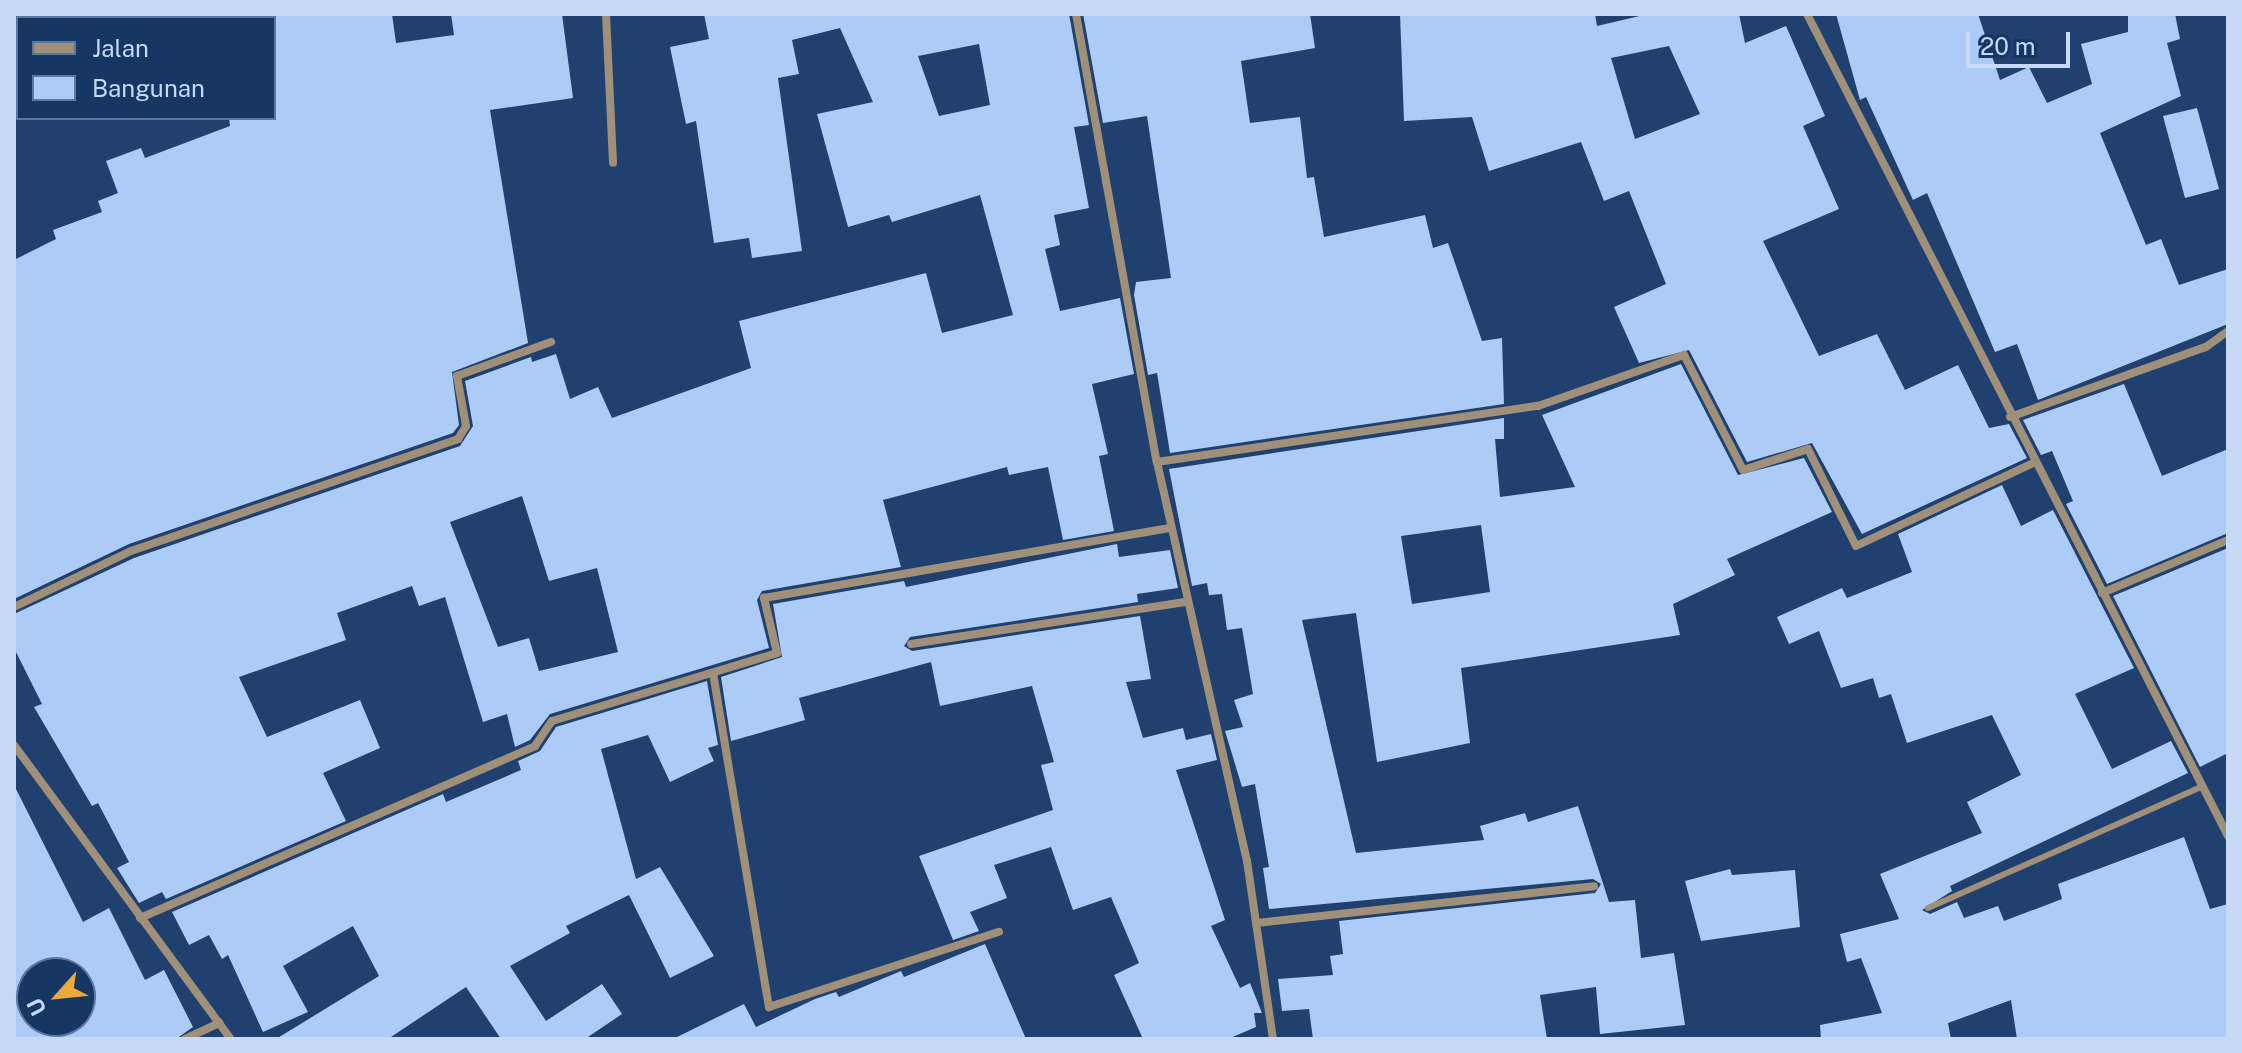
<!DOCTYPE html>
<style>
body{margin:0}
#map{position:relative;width:2242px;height:1053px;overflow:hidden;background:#20416f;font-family:"Public Sans",sans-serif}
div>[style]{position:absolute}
.building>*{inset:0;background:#accbf6}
.service>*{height:6px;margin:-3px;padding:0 3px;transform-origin:3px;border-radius:3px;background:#a09079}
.minor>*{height:8px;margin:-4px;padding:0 4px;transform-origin:4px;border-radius:4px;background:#a09079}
span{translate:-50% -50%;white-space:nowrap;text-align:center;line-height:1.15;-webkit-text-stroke:8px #163663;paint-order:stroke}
.frame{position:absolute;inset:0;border:16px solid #c6d9f5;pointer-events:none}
.legend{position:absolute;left:16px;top:16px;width:260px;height:104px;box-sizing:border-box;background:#163663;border:2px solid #5c779d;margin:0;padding:10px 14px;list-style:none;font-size:24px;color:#c6d9f5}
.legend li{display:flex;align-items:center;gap:16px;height:40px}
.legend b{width:40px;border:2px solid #5c779d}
.north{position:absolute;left:16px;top:957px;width:80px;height:80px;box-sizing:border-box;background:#163663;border:2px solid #5c779d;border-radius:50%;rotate:243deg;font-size:22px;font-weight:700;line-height:32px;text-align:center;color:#c6d9f5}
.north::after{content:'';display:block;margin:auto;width:28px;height:36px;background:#ebaa39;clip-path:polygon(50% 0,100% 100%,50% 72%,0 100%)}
.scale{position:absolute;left:1966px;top:32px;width:104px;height:36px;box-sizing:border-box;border:4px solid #c6d9f5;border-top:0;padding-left:10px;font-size:24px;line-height:28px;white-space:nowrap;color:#c6d9f5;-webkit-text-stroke:6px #163663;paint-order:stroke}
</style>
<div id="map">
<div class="building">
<div style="clip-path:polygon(274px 14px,392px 14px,396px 43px,454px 35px,451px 14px,562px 14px,573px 98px,490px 110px,528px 343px,452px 372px,459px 425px,453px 433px,129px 544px,14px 599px,14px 260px,56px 239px,53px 230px,102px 212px,98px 201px,118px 193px,106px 161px,141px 148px,145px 158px,230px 126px,229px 118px,274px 118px)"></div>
<div style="clip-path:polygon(evenodd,704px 14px,1069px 14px,1089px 125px,1074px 127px,1089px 208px,1054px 215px,1060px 245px,1045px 249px,1060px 311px,1120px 298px,1134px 374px,1092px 384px,1108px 454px,1099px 456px,1114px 531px,1063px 540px,1048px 467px,1009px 475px,1007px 467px,883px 500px,901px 567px,762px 591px,757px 600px,769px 648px,550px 714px,530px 740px,515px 747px,507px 714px,483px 722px,445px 597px,419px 606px,412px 586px,337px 613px,346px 640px,239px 677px,267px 737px,360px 700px,380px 748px,323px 773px,346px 821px,166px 899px,162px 892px,139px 903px,117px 868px,129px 862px,98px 803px,92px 806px,34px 707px,42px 704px,14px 648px,14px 614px,134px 558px,460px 446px,473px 426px,465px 381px,531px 357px,532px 362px,556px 354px,570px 399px,598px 387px,612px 418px,751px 368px,739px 321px,926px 273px,942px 333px,1013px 315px,980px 195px,892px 222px,889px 215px,848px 227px,817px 114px,873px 102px,840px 28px,792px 40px,799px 74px,778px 78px,802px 251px,752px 258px,749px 238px,714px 243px,696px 121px,686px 124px,670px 47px,709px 39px,704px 14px,979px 44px,990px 105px,939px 116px,918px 56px,979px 44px,704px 14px,522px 496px,549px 581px,597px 568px,618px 652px,539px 671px,529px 638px,498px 647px,450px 522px,522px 496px)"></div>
<div style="clip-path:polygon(1083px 14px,1310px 14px,1315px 48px,1241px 61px,1250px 123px,1300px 117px,1307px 178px,1314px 177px,1324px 237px,1425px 215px,1433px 248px,1448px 243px,1482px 341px,1502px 338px,1504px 404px,1170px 453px,1157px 373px,1148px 375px,1134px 295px,1136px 282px,1171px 278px,1147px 116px,1103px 123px)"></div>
<div style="clip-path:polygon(evenodd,1400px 14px,1595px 14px,1597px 26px,1648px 14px,1739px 14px,1745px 43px,1786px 26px,1825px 116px,1803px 126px,1839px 209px,1763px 241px,1819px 356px,1877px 334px,1905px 390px,1958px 365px,1989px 428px,2009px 424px,2027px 458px,1862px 534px,1812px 443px,1747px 462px,1689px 350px,1639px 363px,1614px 307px,1666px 284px,1629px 191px,1604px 201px,1581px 142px,1489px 171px,1472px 117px,1404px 121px,1400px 14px,1669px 46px,1700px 114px,1635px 139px,1611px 58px,1669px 46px)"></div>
<div style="clip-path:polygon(1836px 14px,1978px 14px,2000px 80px,2029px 67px,2047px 103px,2092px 84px,2081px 44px,2128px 32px,2128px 14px,2175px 14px,2180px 39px,2167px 43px,2181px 96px,2100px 133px,2146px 245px,2161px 239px,2179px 285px,2228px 269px,2228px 324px,2038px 400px,2017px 344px,1995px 352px,1927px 193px,1913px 200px,1866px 97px,1860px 100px)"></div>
<div style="clip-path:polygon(2197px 108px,2219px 189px,2185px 198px,2163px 116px)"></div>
<div style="clip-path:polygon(evenodd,1681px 364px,1738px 475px,1804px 458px,1832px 512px,1727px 559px,1735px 575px,1673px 604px,1680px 635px,1461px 668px,1470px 743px,1377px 762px,1356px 613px,1302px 620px,1356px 853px,1484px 840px,1480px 826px,1525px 813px,1528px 822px,1578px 806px,1609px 902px,1635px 900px,1641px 958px,1674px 953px,1685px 1025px,1600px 1034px,1596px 987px,1540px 995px,1547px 1039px,1313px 1039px,1309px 1009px,1282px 1011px,1278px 979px,1333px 975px,1330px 956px,1343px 954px,1339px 921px,1595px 893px,1601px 884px,1593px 879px,1269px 909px,1263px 868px,1269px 867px,1255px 784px,1242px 787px,1225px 731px,1243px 727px,1234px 700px,1253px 694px,1242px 628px,1227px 630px,1222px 594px,1209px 595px,1207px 583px,1192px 586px,1169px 469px,1504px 418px,1504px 439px,1495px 439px,1500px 497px,1575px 487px,1542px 415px,1681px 364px,1481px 525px,1490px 592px,1412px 604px,1401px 536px,1481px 525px)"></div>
<div style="clip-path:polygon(2124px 384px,2162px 476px,2228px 449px,2228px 533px,2107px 584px,2066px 504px,2073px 501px,2052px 451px,2041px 455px,2023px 420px)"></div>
<div style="clip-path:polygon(2002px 485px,2021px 526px,2053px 510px,2134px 668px,2075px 694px,2112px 769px,2171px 741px,2188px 773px,1950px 886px,1952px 891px,1922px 910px,1930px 914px,1957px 902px,1964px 918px,1998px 906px,2004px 921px,2062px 899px,2058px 884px,2184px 837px,2210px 909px,2228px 904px,2228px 1039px,2017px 1039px,2011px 1000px,1948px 1023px,1951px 1039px,1821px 1039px,1820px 1025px,1882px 1013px,1861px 958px,1847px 962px,1840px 934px,1899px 919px,1880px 874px,1982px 833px,1967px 802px,2021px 775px,1992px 715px,1907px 743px,1891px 694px,1879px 698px,1873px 678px,1841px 688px,1819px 631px,1789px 644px,1777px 617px,1842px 588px,1847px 598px,1912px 572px,1898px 534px)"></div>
<div style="clip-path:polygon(1117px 544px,1119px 557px,1170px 550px,1178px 588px,1137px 594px,1138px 602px,910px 637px,904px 646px,912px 651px,1140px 616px,1151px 679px,1126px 682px,1143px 738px,1183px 728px,1186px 740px,1211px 734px,1217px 760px,1176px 770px,1225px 920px,1211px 926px,1240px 988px,1250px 983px,1262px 1013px,1254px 1013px,1256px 1027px,1228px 1039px,1143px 1039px,1114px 975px,1139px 963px,1111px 897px,1073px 910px,1051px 847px,994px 865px,1007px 898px,970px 912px,979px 931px,953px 940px,919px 856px,1053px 810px,1041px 765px,1054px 762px,1032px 686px,940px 706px,931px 662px,799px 698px,805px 720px,731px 741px,721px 677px,782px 657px,773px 604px,904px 581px,906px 587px)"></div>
<div style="clip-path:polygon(2228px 548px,2228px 753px,2200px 767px,2113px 596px)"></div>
<div style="clip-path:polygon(707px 681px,718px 745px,708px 748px,714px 761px,670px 782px,648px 735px,601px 749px,636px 879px,660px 867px,714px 956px,670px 978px,629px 895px,566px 926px,570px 933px,510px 966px,546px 1021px,602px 984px,622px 1014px,585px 1039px,501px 1039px,466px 987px,388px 1039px,276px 1039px,379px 976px,353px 926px,283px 966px,308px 1012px,263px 1032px,228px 955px,222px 959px,209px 935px,189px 945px,172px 912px,443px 794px,446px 802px,521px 770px,518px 761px,540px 751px,556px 727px)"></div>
<div style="clip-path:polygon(evenodd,14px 785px,83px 922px,109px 908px,145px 980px,164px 970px,193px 1027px,176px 1039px,14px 1039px,14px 785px,32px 973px,80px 973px,80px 1021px,32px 1021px,32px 973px)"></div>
<div style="clip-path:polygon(1730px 869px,1732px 875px,1795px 870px,1800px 927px,1701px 941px,1685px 881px)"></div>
<div style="clip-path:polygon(985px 944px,1026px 1039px,673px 1039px,744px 1004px,756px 1027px,815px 999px,836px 992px,839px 997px,901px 971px,904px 977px)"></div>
</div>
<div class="service">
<div style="left:1928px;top:908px;width:301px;rotate:-23.9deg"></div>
</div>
<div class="minor">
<div style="left:606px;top:14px;width:149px;rotate:87.3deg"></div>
<div style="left:1076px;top:14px;width:455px;rotate:79.8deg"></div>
<div style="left:1157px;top:462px;width:409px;rotate:77.3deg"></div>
<div style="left:1247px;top:861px;width:180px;rotate:81.7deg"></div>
<div style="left:1807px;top:14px;width:924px;rotate:62.88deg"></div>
<div style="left:2010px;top:417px;width:208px;rotate:-19.7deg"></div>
<div style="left:2206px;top:347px;width:27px;rotate:-36deg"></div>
<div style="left:1157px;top:462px;width:385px;rotate:-8.4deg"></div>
<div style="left:1538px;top:406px;width:155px;rotate:-19.3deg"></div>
<div style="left:1684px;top:355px;width:129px;rotate:62.8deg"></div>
<div style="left:1743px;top:470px;width:68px;rotate:-17.9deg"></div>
<div style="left:1808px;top:449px;width:108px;rotate:63.7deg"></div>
<div style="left:1856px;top:546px;width:195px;rotate:-25.1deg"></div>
<div style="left:2102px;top:593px;width:137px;rotate:-22.8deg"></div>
<div style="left:14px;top:607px;width:130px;rotate:-25.6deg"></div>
<div style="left:131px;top:551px;width:346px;rotate:-18.9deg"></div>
<div style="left:458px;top:439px;width:15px;rotate:-58deg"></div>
<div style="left:466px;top:426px;width:51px;rotate:-100.2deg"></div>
<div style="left:457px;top:376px;width:100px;rotate:-19.9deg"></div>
<div style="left:911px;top:644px;width:279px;rotate:-8.7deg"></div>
<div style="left:713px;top:673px;width:339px;rotate:80.5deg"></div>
<div style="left:769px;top:1007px;width:242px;rotate:-18.1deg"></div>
<div style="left:14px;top:745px;width:365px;rotate:53.6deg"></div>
<div style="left:140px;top:918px;width:431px;rotate:-23.5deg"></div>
<div style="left:535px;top:746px;width:30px;rotate:-56deg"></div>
<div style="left:552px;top:721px;width:235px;rotate:-16.8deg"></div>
<div style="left:777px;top:653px;width:57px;rotate:-103.3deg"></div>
<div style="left:764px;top:598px;width:413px;rotate:-9.8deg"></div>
<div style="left:1256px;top:923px;width:340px;rotate:-6.2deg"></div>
<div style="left:185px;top:1039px;width:38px;rotate:-25deg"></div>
</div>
<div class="frame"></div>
<ul class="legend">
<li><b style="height:10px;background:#a09079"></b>Jalan</li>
<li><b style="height:22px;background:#accbf6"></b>Bangunan</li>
</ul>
<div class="north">U</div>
<div class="scale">20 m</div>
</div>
